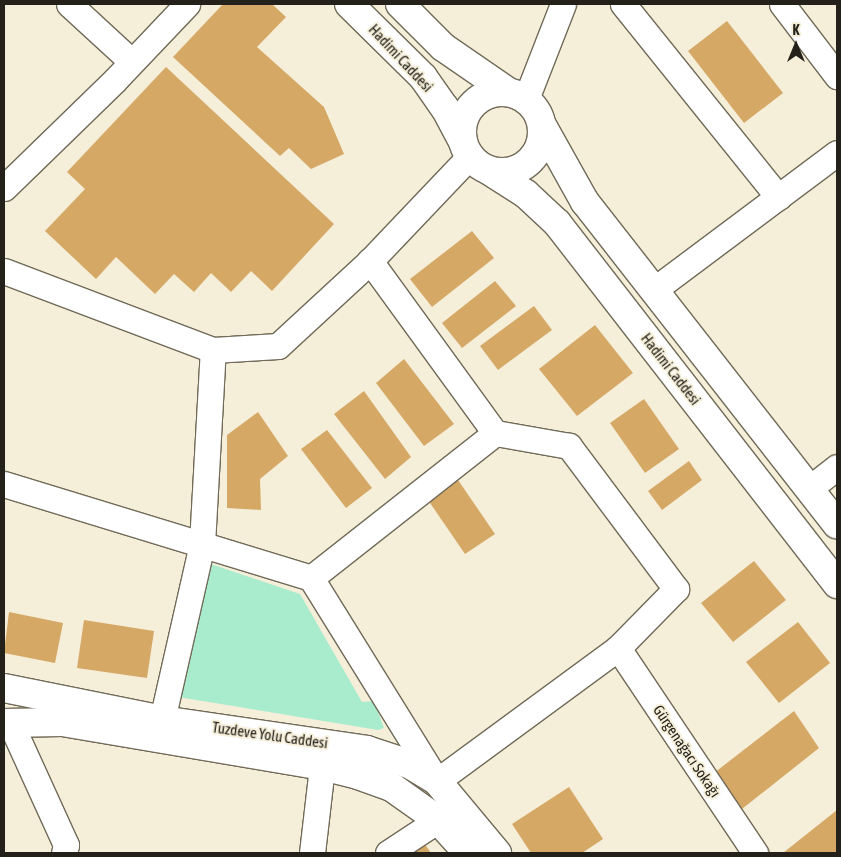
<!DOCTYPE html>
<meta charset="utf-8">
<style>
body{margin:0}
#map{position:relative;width:841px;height:857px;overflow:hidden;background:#f5efda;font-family:"Asap Condensed",sans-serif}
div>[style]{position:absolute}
.green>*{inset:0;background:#a9eccd}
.building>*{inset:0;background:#d5a865}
.roads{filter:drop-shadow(1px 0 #706a58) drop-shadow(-1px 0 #706a58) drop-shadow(0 1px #706a58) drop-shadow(0 -1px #706a58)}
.minor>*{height:25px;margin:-12.5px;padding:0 12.5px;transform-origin:12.5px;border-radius:12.5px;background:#fff}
.major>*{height:28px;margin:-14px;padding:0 14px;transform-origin:14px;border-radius:14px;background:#fff}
.major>.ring{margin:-14px;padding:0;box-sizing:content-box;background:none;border:28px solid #fff;border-radius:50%}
span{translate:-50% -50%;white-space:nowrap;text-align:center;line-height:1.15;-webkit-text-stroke:4px #f5efda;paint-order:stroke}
.street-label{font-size:15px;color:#23211a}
.frame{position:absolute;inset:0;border:5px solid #23211a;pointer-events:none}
.north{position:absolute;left:771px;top:20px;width:50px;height:50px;-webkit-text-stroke:4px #f5efda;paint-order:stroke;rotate:0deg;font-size:14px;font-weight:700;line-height:20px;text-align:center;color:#23211a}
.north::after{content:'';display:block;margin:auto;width:18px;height:22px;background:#23211a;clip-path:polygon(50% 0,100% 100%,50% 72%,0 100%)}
</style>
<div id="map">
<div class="green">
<div style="clip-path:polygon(208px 563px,300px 594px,362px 702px,374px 701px,384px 728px,378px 730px,172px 696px)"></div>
</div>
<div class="building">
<div style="clip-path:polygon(223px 4px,272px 4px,286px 17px,257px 47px,324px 107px,344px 154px,311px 169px,289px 148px,280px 156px,173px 57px)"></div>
<div style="clip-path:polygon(727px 21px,783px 93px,744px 123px,688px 51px)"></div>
<div style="clip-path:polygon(166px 67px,334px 224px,272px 291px,251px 271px,231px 292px,211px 273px,194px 292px,174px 274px,155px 294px,116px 257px,96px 279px,45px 231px,85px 189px,67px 172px)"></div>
<div style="clip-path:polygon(472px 231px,494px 258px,432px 307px,410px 279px)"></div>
<div style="clip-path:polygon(495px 281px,516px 306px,462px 348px,442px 323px)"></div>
<div style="clip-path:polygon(534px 306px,552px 330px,498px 370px,480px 346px)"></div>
<div style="clip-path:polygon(595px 325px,633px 373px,577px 416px,539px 369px)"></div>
<div style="clip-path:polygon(404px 359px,454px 424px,424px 446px,376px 383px)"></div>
<div style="clip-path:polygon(364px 391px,411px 457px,385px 479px,334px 414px)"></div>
<div style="clip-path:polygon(644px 399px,679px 449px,645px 473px,610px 423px)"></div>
<div style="clip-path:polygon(258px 412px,288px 456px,260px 479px,261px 510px,227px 508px,227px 435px)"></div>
<div style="clip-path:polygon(327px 430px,372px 488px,346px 508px,301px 449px)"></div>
<div style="clip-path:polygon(689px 461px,702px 480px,662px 510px,648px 491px)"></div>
<div style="clip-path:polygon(458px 480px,495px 534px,465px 554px,428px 500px)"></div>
<div style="clip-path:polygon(754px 561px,786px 600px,733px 642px,701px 603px)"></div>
<div style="clip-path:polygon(9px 612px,63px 623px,55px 663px,4px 653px)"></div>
<div style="clip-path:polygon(84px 620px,154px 631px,147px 678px,77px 668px)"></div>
<div style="clip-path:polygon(798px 622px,830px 663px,779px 703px,746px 662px)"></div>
<div style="clip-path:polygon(794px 711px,819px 748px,742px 809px,714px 773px)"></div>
<div style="clip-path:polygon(569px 787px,603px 839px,582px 853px,531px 853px,512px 824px)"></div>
<div style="clip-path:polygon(837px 810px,837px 853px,783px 853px)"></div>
<div style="clip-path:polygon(424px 843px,431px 853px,408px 853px)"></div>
</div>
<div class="roads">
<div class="minor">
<div style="left:69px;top:4px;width:84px;rotate:42.6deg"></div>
<div style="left:623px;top:4px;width:248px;rotate:51.2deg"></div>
<div style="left:782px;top:4px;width:91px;rotate:52.6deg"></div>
<div style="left:526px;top:99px;width:102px;rotate:-68.7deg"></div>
<div style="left:4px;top:188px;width:155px;rotate:-44.2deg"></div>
<div style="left:115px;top:80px;width:105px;rotate:-46.5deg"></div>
<div style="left:4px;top:271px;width:223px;rotate:20.7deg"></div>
<div style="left:213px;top:350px;width:65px;rotate:-3.5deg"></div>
<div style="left:278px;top:346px;width:125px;rotate:-42.7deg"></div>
<div style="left:370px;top:261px;width:145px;rotate:-46.4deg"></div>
<div style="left:655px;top:289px;width:227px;rotate:-36.8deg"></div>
<div style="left:4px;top:484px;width:321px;rotate:17deg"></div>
<div style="left:311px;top:578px;width:239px;rotate:58.2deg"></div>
<div style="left:437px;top:781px;width:225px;rotate:-36.3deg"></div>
<div style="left:618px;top:648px;width:83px;rotate:-45.5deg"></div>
<div style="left:676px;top:589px;width:179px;rotate:-126.8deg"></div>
<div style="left:569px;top:446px;width:75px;rotate:-170deg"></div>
<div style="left:495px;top:433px;width:213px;rotate:-126deg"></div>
<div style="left:810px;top:488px;width:34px;rotate:-38deg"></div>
<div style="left:311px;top:578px;width:234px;rotate:-38.2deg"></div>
<div style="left:618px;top:648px;width:247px;rotate:56.2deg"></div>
<div style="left:162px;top:720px;width:180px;rotate:-77.2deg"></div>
<div style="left:202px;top:544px;width:194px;rotate:-86.8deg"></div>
<div style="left:10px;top:722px;width:135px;rotate:65.5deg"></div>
<div style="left:66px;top:845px;width:8px;rotate:104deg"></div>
<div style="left:312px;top:853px;width:88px;rotate:-83.4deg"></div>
<div style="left:388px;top:853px;width:60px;rotate:-33.4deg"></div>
</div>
<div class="major">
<div style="left:349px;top:4px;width:104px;rotate:44.6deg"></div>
<div style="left:423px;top:77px;width:38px;rotate:55deg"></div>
<div style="left:445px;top:108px;width:38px;rotate:62deg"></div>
<div style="left:400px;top:4px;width:61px;rotate:45deg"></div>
<div style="left:443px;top:47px;width:78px;rotate:34.5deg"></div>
<div class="ring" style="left:462px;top:92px;width:52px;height:52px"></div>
<div style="left:543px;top:127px;width:86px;rotate:60.8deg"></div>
<div style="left:585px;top:202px;width:409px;rotate:52deg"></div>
<div style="left:488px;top:170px;width:45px;rotate:32.3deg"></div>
<div style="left:526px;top:194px;width:42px;rotate:43.1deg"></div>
<div style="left:557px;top:223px;width:457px;rotate:52.2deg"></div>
<div style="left:4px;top:688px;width:161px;rotate:11.4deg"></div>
<div style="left:162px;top:720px;width:207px;rotate:8.3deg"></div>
<div style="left:367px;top:750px;width:44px;rotate:18.4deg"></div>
<div style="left:409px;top:764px;width:33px;rotate:31deg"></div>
<div style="left:437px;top:781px;width:94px;rotate:50.2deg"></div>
<div style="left:4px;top:723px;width:58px;rotate:-1deg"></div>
<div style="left:62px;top:722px;width:264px;rotate:9.6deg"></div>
<div style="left:322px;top:766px;width:37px;rotate:14deg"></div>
<div style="left:358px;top:775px;width:37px;rotate:20deg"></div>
<div style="left:393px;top:788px;width:55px;rotate:35.4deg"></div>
<div style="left:438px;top:820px;width:45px;rotate:47.7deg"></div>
</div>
</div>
<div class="street-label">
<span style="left:401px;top:58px;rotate:47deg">Hadimi Caddesi</span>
<span style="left:671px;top:369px;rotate:52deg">Hadimi Caddesi</span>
<span style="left:270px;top:735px;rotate:8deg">Tuzdeve Yolu Caddesi</span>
<span style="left:687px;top:751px;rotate:56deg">Gürgenağacı Sokağı</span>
</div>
<div class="frame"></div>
<div class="north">K</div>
</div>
